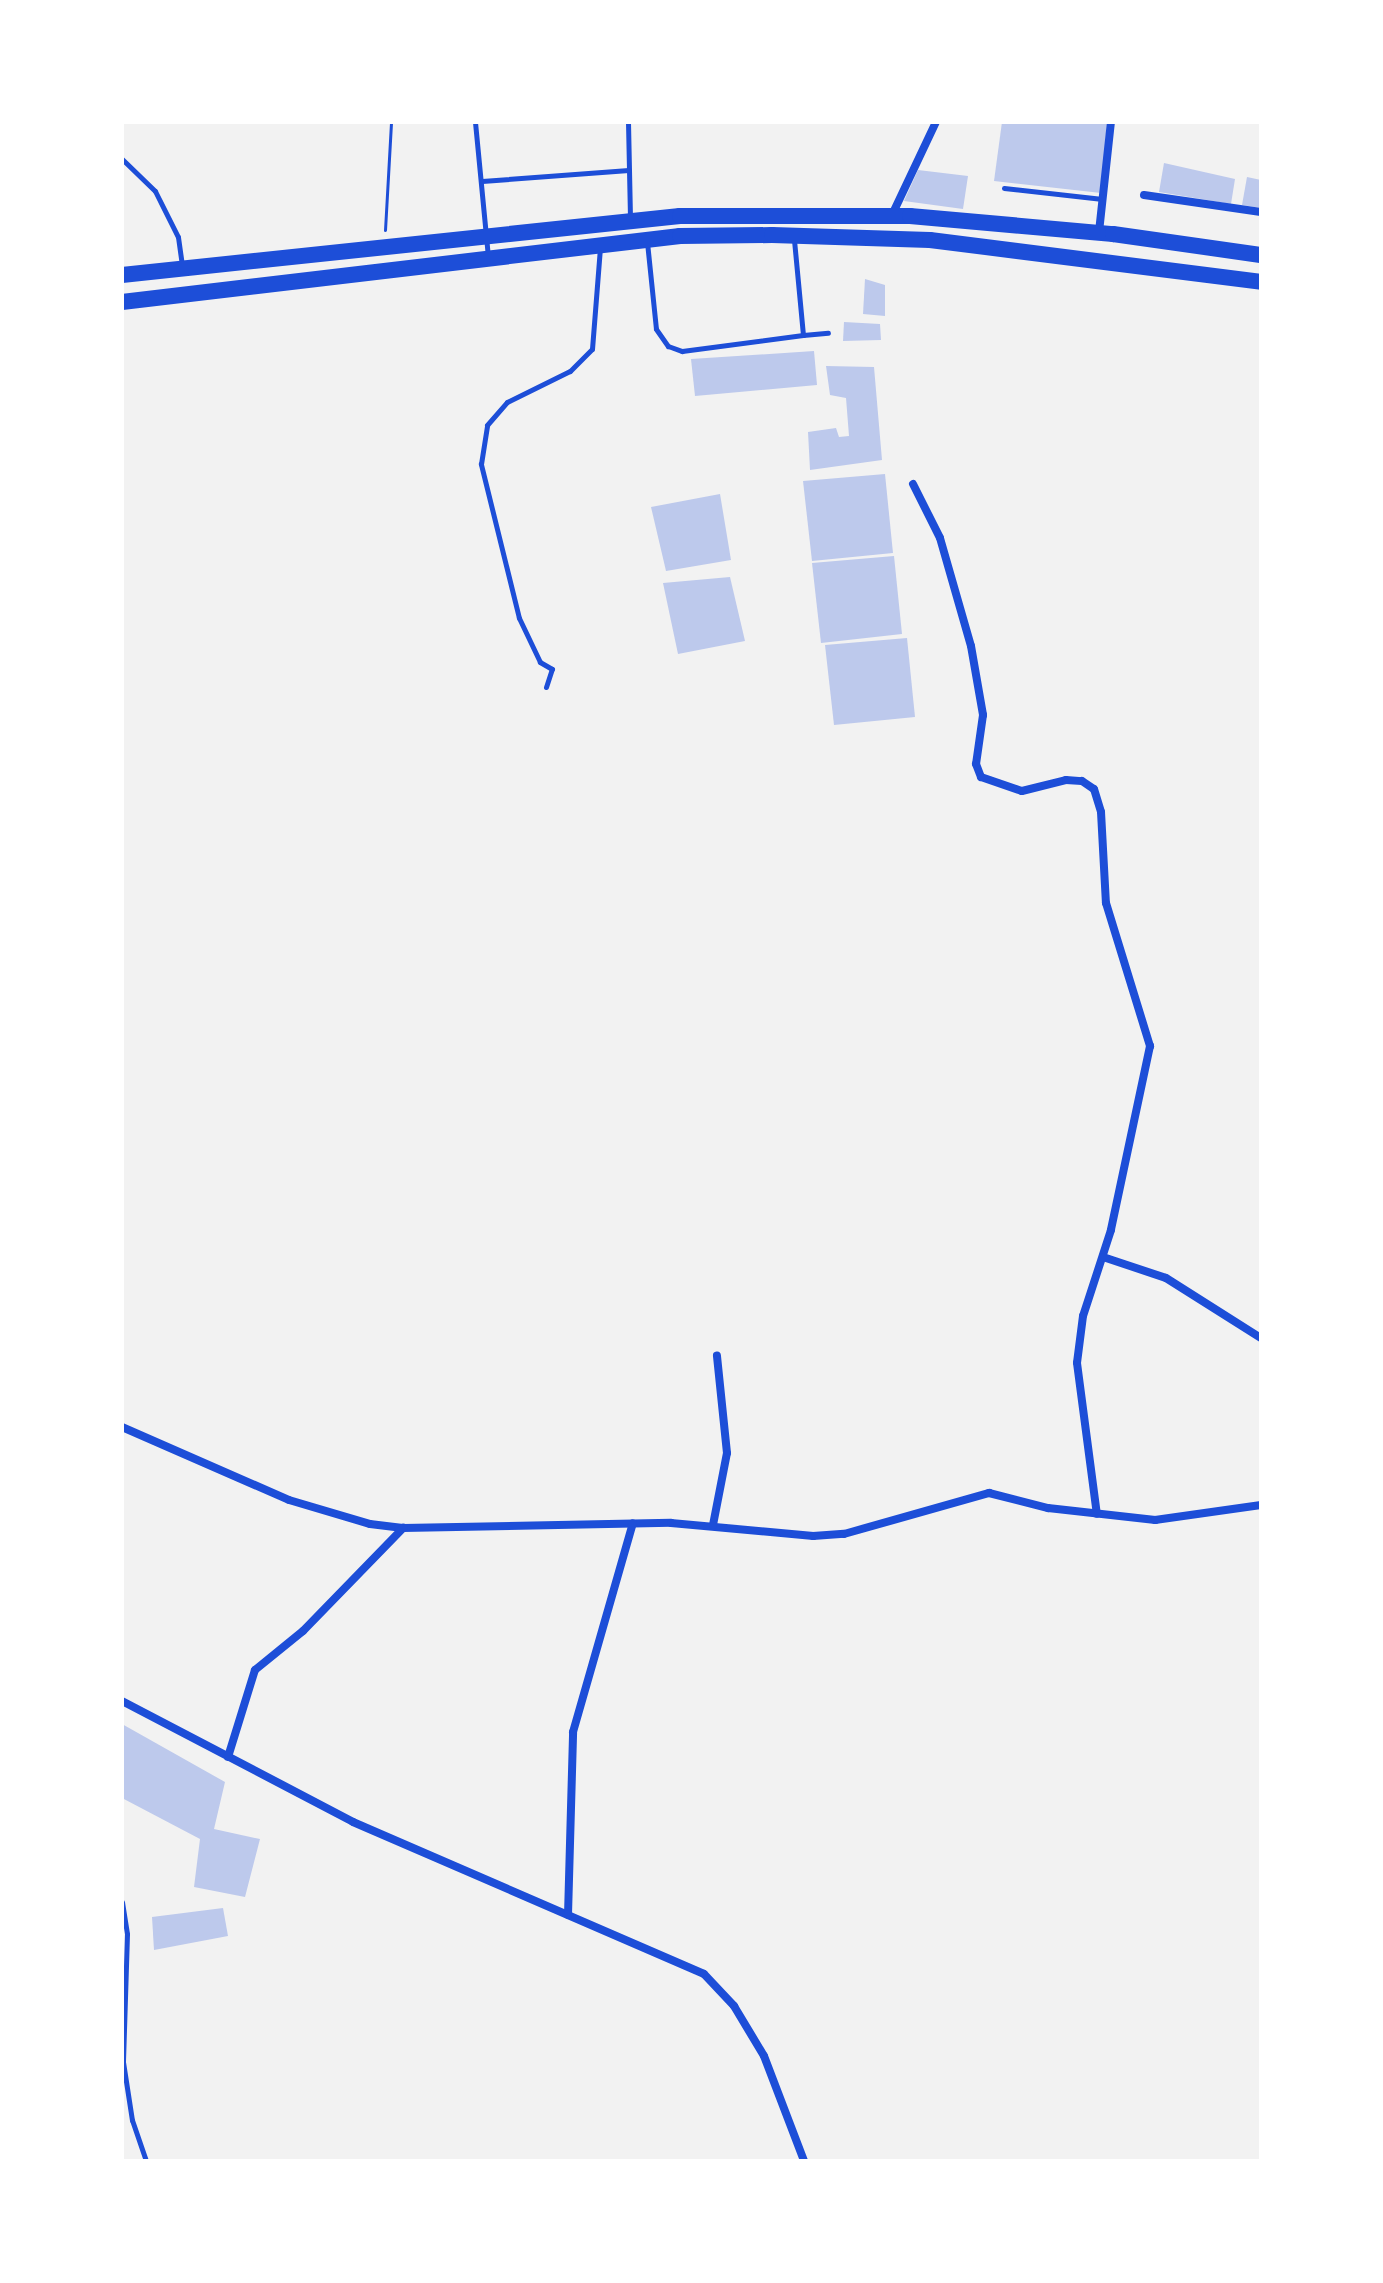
<!DOCTYPE html>
<style>
body{margin:0}
#map{position:relative;width:1383px;height:2283px;overflow:hidden;background:#f2f2f2;font-family:Poppins,sans-serif}
div>[style]{position:absolute}
.building>*{inset:0;background:#bdc9ec}
.path>*{height:3px;margin:-1.5px;padding:0 1.5px;transform-origin:1.5px;border-radius:1.5px;background:#1d4ed8}
.service>*{height:5px;margin:-2.5px;padding:0 2.5px;transform-origin:2.5px;border-radius:2.5px;background:#1d4ed8}
.minor>*{height:8px;margin:-4px;padding:0 4px;transform-origin:4px;border-radius:4px;background:#1d4ed8}
.trunk>*{height:16px;margin:-8px;padding:0 8px;transform-origin:8px;border-radius:8px;background:#1d4ed8}
span{translate:-50% -50%;white-space:nowrap;text-align:center;line-height:1.15;-webkit-text-stroke:6px #fff;paint-order:stroke}
.frame{position:absolute;inset:0;border:124px solid #fff;pointer-events:none}
</style>
<div id="map">
<div class="building">
<div style="clip-path:polygon(1002px 122px,1107px 122px,1101px 193px,994px 181px)"></div>
<div style="clip-path:polygon(1164px 163px,1235px 179px,1231px 204px,1159px 192px)"></div>
<div style="clip-path:polygon(918px 170px,968px 176px,963px 209px,904px 201px)"></div>
<div style="clip-path:polygon(1247px 177px,1261px 180px,1261px 208px,1242px 205px)"></div>
<div style="clip-path:polygon(865px 279px,885px 285px,885px 316px,863px 314px)"></div>
<div style="clip-path:polygon(844px 322px,880px 324px,881px 340px,843px 341px)"></div>
<div style="clip-path:polygon(814px 351px,817px 385px,695px 396px,691px 359px)"></div>
<div style="clip-path:polygon(826px 366px,874px 367px,882px 460px,810px 470px,808px 432px,836px 428px,839px 437px,849px 436px,846px 398px,830px 395px)"></div>
<div style="clip-path:polygon(885px 474px,893px 553px,812px 561px,803px 481px)"></div>
<div style="clip-path:polygon(720px 494px,731px 560px,666px 571px,651px 507px)"></div>
<div style="clip-path:polygon(894px 556px,902px 634px,821px 643px,812px 563px)"></div>
<div style="clip-path:polygon(730px 577px,745px 641px,678px 654px,663px 583px)"></div>
<div style="clip-path:polygon(907px 638px,915px 717px,834px 725px,825px 645px)"></div>
<div style="clip-path:polygon(122px 1724px,225px 1782px,214px 1829px,260px 1839px,245px 1897px,194px 1887px,200px 1839px,122px 1798px)"></div>
<div style="clip-path:polygon(223px 1908px,228px 1936px,154px 1950px,152px 1917px)"></div>
</div>
<div class="path">
<div style="left:385px;top:230px;width:108px;rotate:-86.8deg"></div>
</div>
<div class="service">
<div style="left:475px;top:122px;width:135px;rotate:84.5deg"></div>
<div style="left:628px;top:122px;width:95px;rotate:88.8deg"></div>
<div style="left:122px;top:159px;width:46px;rotate:44.1deg"></div>
<div style="left:155px;top:191px;width:51px;rotate:63.4deg"></div>
<div style="left:178px;top:237px;width:29px;rotate:82deg"></div>
<div style="left:482px;top:181px;width:147px;rotate:-4.3deg"></div>
<div style="left:1004px;top:188px;width:99px;rotate:6.4deg"></div>
<div style="left:647px;top:242px;width:87px;rotate:84.1deg"></div>
<div style="left:656px;top:329px;width:21px;rotate:55deg"></div>
<div style="left:668px;top:346px;width:15px;rotate:20deg"></div>
<div style="left:682px;top:351px;width:122px;rotate:-7.5deg"></div>
<div style="left:803px;top:335px;width:95px;rotate:-95.4deg"></div>
<div style="left:803px;top:335px;width:25px;rotate:-5deg"></div>
<div style="left:546px;top:687px;width:19px;rotate:-72deg"></div>
<div style="left:552px;top:669px;width:14px;rotate:-150deg"></div>
<div style="left:540px;top:662px;width:49px;rotate:-115.5deg"></div>
<div style="left:519px;top:618px;width:159px;rotate:-103.9deg"></div>
<div style="left:481px;top:464px;width:39px;rotate:-81deg"></div>
<div style="left:487px;top:425px;width:30px;rotate:-49deg"></div>
<div style="left:507px;top:402px;width:70px;rotate:-26.2deg"></div>
<div style="left:570px;top:371px;width:31px;rotate:-45deg"></div>
<div style="left:592px;top:349px;width:102px;rotate:-85.5deg"></div>
<div style="left:122px;top:1902px;width:32px;rotate:81deg"></div>
<div style="left:127px;top:1934px;width:128px;rotate:91.8deg"></div>
<div style="left:123px;top:2062px;width:59px;rotate:81.2deg"></div>
<div style="left:132px;top:2120px;width:43px;rotate:71.1deg"></div>
</div>
<div class="minor">
<div style="left:1144px;top:195px;width:118px;rotate:8.3deg"></div>
<div style="left:892px;top:215px;width:103px;rotate:-64.7deg"></div>
<div style="left:1099px;top:232px;width:111px;rotate:-83.8deg"></div>
<div style="left:913px;top:484px;width:60px;rotate:63.4deg"></div>
<div style="left:940px;top:538px;width:112px;rotate:74deg"></div>
<div style="left:971px;top:646px;width:70px;rotate:80.1deg"></div>
<div style="left:983px;top:715px;width:49px;rotate:98.1deg"></div>
<div style="left:976px;top:764px;width:14px;rotate:69deg"></div>
<div style="left:981px;top:777px;width:43px;rotate:18.9deg"></div>
<div style="left:1022px;top:791px;width:45px;rotate:-14deg"></div>
<div style="left:1066px;top:780px;width:16px;rotate:4deg"></div>
<div style="left:1082px;top:781px;width:14px;rotate:34deg"></div>
<div style="left:1094px;top:789px;width:24px;rotate:73deg"></div>
<div style="left:1101px;top:812px;width:91px;rotate:86.9deg"></div>
<div style="left:1106px;top:903px;width:150px;rotate:72.9deg"></div>
<div style="left:1150px;top:1046px;width:188px;rotate:102deg"></div>
<div style="left:1111px;top:1230px;width:90px;rotate:108deg"></div>
<div style="left:1083px;top:1316px;width:47px;rotate:97.3deg"></div>
<div style="left:1077px;top:1363px;width:152px;rotate:82.5deg"></div>
<div style="left:1103px;top:1257px;width:66px;rotate:18.4deg"></div>
<div style="left:1166px;top:1278px;width:112px;rotate:32.3deg"></div>
<div style="left:122px;top:1427px;width:182px;rotate:23.6deg"></div>
<div style="left:289px;top:1500px;width:84px;rotate:16.5deg"></div>
<div style="left:370px;top:1524px;width:33px;rotate:7deg"></div>
<div style="left:403px;top:1528px;width:268px;rotate:-1.1deg"></div>
<div style="left:671px;top:1523px;width:143px;rotate:5.2deg"></div>
<div style="left:813px;top:1536px;width:31px;rotate:-4deg"></div>
<div style="left:844px;top:1534px;width:151px;rotate:-15.8deg"></div>
<div style="left:989px;top:1493px;width:61px;rotate:14.3deg"></div>
<div style="left:1048px;top:1508px;width:108px;rotate:6.4deg"></div>
<div style="left:1155px;top:1520px;width:107px;rotate:-8.1deg"></div>
<div style="left:713px;top:1525px;width:73px;rotate:-79deg"></div>
<div style="left:727px;top:1453px;width:98px;rotate:-95.9deg"></div>
<div style="left:122px;top:1701px;width:261px;rotate:27.6deg"></div>
<div style="left:353px;top:1822px;width:382px;rotate:23.4deg"></div>
<div style="left:704px;top:1974px;width:44px;rotate:46.8deg"></div>
<div style="left:734px;top:2006px;width:58px;rotate:59deg"></div>
<div style="left:764px;top:2056px;width:112px;rotate:69.1deg"></div>
<div style="left:228px;top:1757px;width:91px;rotate:-72.8deg"></div>
<div style="left:255px;top:1670px;width:62px;rotate:-39.1deg"></div>
<div style="left:303px;top:1631px;width:144px;rotate:-45.8deg"></div>
<div style="left:568px;top:1915px;width:183px;rotate:-88.4deg"></div>
<div style="left:573px;top:1732px;width:217px;rotate:-74deg"></div>
</div>
<div class="trunk">
<div style="left:122px;top:275px;width:561px;rotate:-6.04deg"></div>
<div style="left:680px;top:216px;width:230px"></div>
<div style="left:910px;top:216px;width:204px;rotate:5.1deg"></div>
<div style="left:1113px;top:234px;width:149px;rotate:8.1deg"></div>
<div style="left:122px;top:302px;width:562px;rotate:-6.75deg"></div>
<div style="left:680px;top:236px;width:92px;rotate:-0.6deg"></div>
<div style="left:772px;top:235px;width:158px;rotate:1.8deg"></div>
<div style="left:930px;top:240px;width:334px;rotate:7.2deg"></div>
</div>
<div class="frame"></div>
</div>
